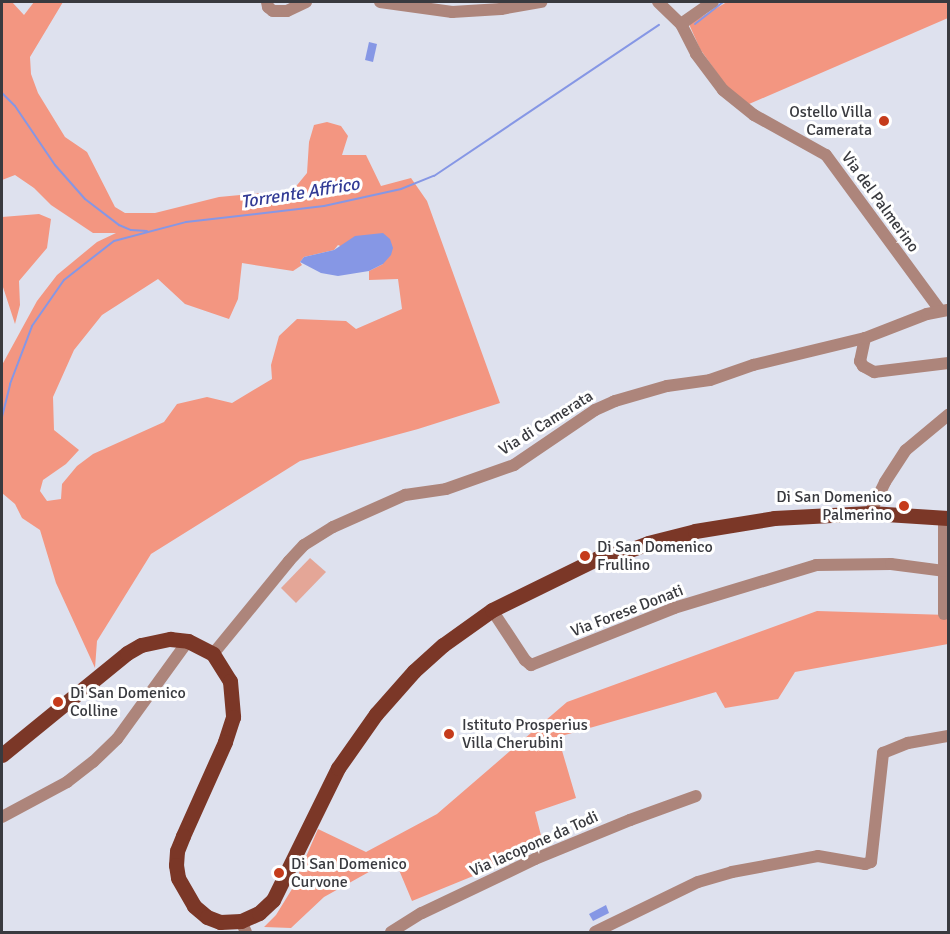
<!DOCTYPE html>
<style>
body{margin:0}
#map{position:relative;width:950px;height:934px;overflow:hidden;background:#dee1ee;font-family:Signika,sans-serif}
div>[style]{position:absolute}
.green>*{inset:0;background:#e4a697}
.forest>*{inset:0;background:#f39681}
.water>*{inset:0;background:#8697e5}
.stream>*{height:2px;margin:-1px;padding:0 1px;transform-origin:1px;border-radius:1px;background:#8697e5}
.minor>*{height:12px;margin:-6px;padding:0 6px;transform-origin:6px;border-radius:6px;background:#ad857b}
.major>*{height:15px;margin:-7.5px;padding:0 7.5px;transform-origin:7.5px;border-radius:7.5px;background:#7b3727}
.dots>*{width:16px;height:16px;translate:-50% -50%;box-sizing:border-box;border:3px solid #fff;border-radius:50%}
span{translate:-50% -50%;white-space:nowrap;text-align:center;line-height:1.15;-webkit-text-stroke:6px #fff;paint-order:stroke}
.poi-label{font-size:16px;color:#393a3f}
.right{translate:-100% -50%;text-align:right}
.left{translate:0 -50%;text-align:left}
.street-label{font-size:16px;color:#393a3f}
.water-label{font-size:18px;color:#323b95;font-style:italic}
.frame{position:absolute;inset:0;border:3px solid #393a3f;pointer-events:none}
</style>
<div id="map">
<div class="green">
<div style="clip-path:polygon(310px 558px,326px 572px,296px 603px,281px 588px)"></div>
</div>
<div class="forest">
<div style="clip-path:polygon(evenodd,12px 2px,24px 15px,34px 2px,63px 2px,30px 57px,31px 74px,38px 93px,65px 137px,87px 152px,115px 207px,125px 213px,155px 213px,219px 197px,293px 190px,307px 173px,309px 142px,314px 125px,327px 122px,341px 126px,348px 136px,342px 155px,366px 155px,381px 186px,411px 178px,427px 201px,500px 403px,418px 429px,300px 461px,151px 554px,97px 641px,95px 668px,56px 583px,40px 530px,22px 518px,15px 504px,2px 493px,2px 365px,37px 301px,57px 275px,97px 242px,116px 233px,93px 233px,51px 205px,34px 188px,15px 175px,2px 180px,2px 3px,12px 2px,338px 245px,383px 264px,369px 271px,369px 280px,398px 279px,402px 309px,356px 329px,346px 321px,297px 319px,279px 336px,271px 365px,272px 379px,232px 403px,207px 397px,177px 404px,164px 422px,93px 454px,77px 466px,62px 484px,61px 499px,47px 501px,40px 491px,43px 480px,66px 464px,79px 450px,54px 430px,53px 397px,74px 350px,102px 315px,158px 279px,185px 304px,229px 319px,238px 299px,242px 263px,293px 271px,302px 265px,300px 262px,304px 257px,334px 250px,338px 245px)"></div>
<div style="clip-path:polygon(727px 2px,948px 2px,948px 18px,749px 104px,727px 87px,700px 49px,689px 24px)"></div>
<div style="clip-path:polygon(39px 214px,51px 219px,47px 248px,19px 281px,20px 305px,15px 324px,2px 284px,2px 217px)"></div>
<div style="clip-path:polygon(817px 611px,948px 615px,948px 644px,795px 672px,778px 699px,725px 708px,716px 692px,558px 737px,576px 798px,535px 812px,544px 847px,412px 901px,394px 858px,324px 897px,291px 928px,264px 927px,276px 915px,292px 889px,318px 829px,366px 852px,437px 814px,567px 702px)"></div>
</div>
<div class="water">
<div style="clip-path:polygon(369px 42px,377px 44px,373px 62px,365px 60px)"></div>
<div style="clip-path:polygon(383px 233px,390px 239px,393px 248px,391px 255px,383px 264px,369px 271px,338px 276px,321px 273px,300px 262px,304px 257px,334px 250px,355px 236px)"></div>
<div style="clip-path:polygon(606px 905px,609px 913px,593px 921px,589px 914px)"></div>
</div>
<div class="stream">
<div style="left:695px;top:24px;width:36px;rotate:-38deg"></div>
<div style="left:2px;top:93px;width:18px;rotate:45deg"></div>
<div style="left:15px;top:106px;width:71px;rotate:55.9deg"></div>
<div style="left:55px;top:165px;width:45px;rotate:48.6deg"></div>
<div style="left:85px;top:199px;width:43px;rotate:37.4deg"></div>
<div style="left:119px;top:225px;width:13px;rotate:23deg"></div>
<div style="left:131px;top:230px;width:16px;rotate:4deg"></div>
<div style="left:2px;top:417px;width:34px;rotate:-76deg"></div>
<div style="left:10px;top:384px;width:62px;rotate:-69.2deg"></div>
<div style="left:32px;top:326px;width:56px;rotate:-55.2deg"></div>
<div style="left:64px;top:280px;width:63px;rotate:-38deg"></div>
<div style="left:114px;top:241px;width:74px;rotate:-14.8deg"></div>
<div style="left:186px;top:222px;width:139px;rotate:-6.6deg"></div>
<div style="left:324px;top:206px;width:79px;rotate:-12.4deg"></div>
<div style="left:401px;top:189px;width:35px;rotate:-22deg"></div>
<div style="left:434px;top:176px;width:271px;rotate:-33.9deg"></div>
</div>
<div class="minor">
<div style="left:267px;top:2px;width:5px;rotate:79deg"></div>
<div style="left:268px;top:7px;width:6px;rotate:39deg"></div>
<div style="left:273px;top:11px;width:14px"></div>
<div style="left:287px;top:11px;width:21px;rotate:-25deg"></div>
<div style="left:380px;top:2px;width:73px;rotate:7.9deg"></div>
<div style="left:452px;top:12px;width:49px;rotate:-3.5deg"></div>
<div style="left:501px;top:9px;width:41px;rotate:-9.9deg"></div>
<div style="left:658px;top:2px;width:32px;rotate:44deg"></div>
<div style="left:681px;top:24px;width:34px;rotate:63deg"></div>
<div style="left:696px;top:54px;width:45px;rotate:53.1deg"></div>
<div style="left:723px;top:90px;width:40px;rotate:39deg"></div>
<div style="left:754px;top:115px;width:82px;rotate:29.1deg"></div>
<div style="left:826px;top:155px;width:192px;rotate:53.7deg"></div>
<div style="left:681px;top:24px;width:39px;rotate:-35deg"></div>
<div style="left:865px;top:338px;width:24px;rotate:102deg"></div>
<div style="left:860px;top:361px;width:6px;rotate:59deg"></div>
<div style="left:863px;top:366px;width:13px;rotate:29deg"></div>
<div style="left:874px;top:372px;width:75px;rotate:-6.9deg"></div>
<div style="left:870px;top:513px;width:34px;rotate:-64deg"></div>
<div style="left:885px;top:482px;width:38px;rotate:-57deg"></div>
<div style="left:906px;top:450px;width:55px;rotate:-39.8deg"></div>
<div style="left:944px;top:517px;width:97px;rotate:90deg"></div>
<div style="left:492px;top:610px;width:60px;rotate:56.6deg"></div>
<div style="left:525px;top:660px;width:8px;rotate:40deg"></div>
<div style="left:531px;top:665px;width:154px;rotate:-21.7deg"></div>
<div style="left:674px;top:608px;width:148px;rotate:-16.8deg"></div>
<div style="left:816px;top:565px;width:75px;rotate:-0.8deg"></div>
<div style="left:891px;top:564px;width:53px;rotate:7.5deg"></div>
<div style="left:213px;top:654px;width:120px;rotate:-50.7deg"></div>
<div style="left:289px;top:561px;width:22px;rotate:-47deg"></div>
<div style="left:304px;top:545px;width:34px;rotate:-32deg"></div>
<div style="left:333px;top:527px;width:79px;rotate:-24deg"></div>
<div style="left:405px;top:495px;width:41px;rotate:-8.3deg"></div>
<div style="left:446px;top:489px;width:72px;rotate:-19.4deg"></div>
<div style="left:514px;top:465px;width:98px;rotate:-34.2deg"></div>
<div style="left:595px;top:410px;width:22px;rotate:-24deg"></div>
<div style="left:615px;top:401px;width:54px;rotate:-16.1deg"></div>
<div style="left:667px;top:386px;width:43px;rotate:-7.9deg"></div>
<div style="left:710px;top:380px;width:46px;rotate:-19.2deg"></div>
<div style="left:753px;top:365px;width:115px;rotate:-13.6deg"></div>
<div style="left:865px;top:338px;width:66px;rotate:-21.2deg"></div>
<div style="left:927px;top:314px;width:21px;rotate:-11deg"></div>
<div style="left:2px;top:817px;width:74px;rotate:-28.3deg"></div>
<div style="left:67px;top:782px;width:33px;rotate:-38deg"></div>
<div style="left:93px;top:762px;width:33px;rotate:-44deg"></div>
<div style="left:117px;top:739px;width:121px;rotate:-54.1deg"></div>
<div style="left:241px;top:921px;width:12px;rotate:66deg"></div>
<div style="left:391px;top:932px;width:36px;rotate:-32deg"></div>
<div style="left:422px;top:913px;width:125px;rotate:-25.5deg"></div>
<div style="left:535px;top:859px;width:103px;rotate:-22.3deg"></div>
<div style="left:630px;top:820px;width:70px;rotate:-20deg"></div>
<div style="left:595px;top:932px;width:114px;rotate:-25.9deg"></div>
<div style="left:698px;top:882px;width:35px;rotate:-16deg"></div>
<div style="left:732px;top:872px;width:87px;rotate:-10.5deg"></div>
<div style="left:818px;top:856px;width:48px;rotate:9.7deg"></div>
<div style="left:865px;top:864px;width:6px;rotate:-18deg"></div>
<div style="left:871px;top:862px;width:110px;rotate:-83.7deg"></div>
<div style="left:883px;top:753px;width:27px;rotate:-22deg"></div>
<div style="left:908px;top:743px;width:41px;rotate:-9.9deg"></div>
</div>
<div class="major">
<div style="left:613px;top:556px;width:37px;rotate:-20deg"></div>
<div style="left:648px;top:543px;width:49px;rotate:-14.3deg"></div>
<div style="left:695px;top:531px;width:80px;rotate:-9.3deg"></div>
<div style="left:774px;top:518px;width:96px;rotate:-3deg"></div>
<div style="left:870px;top:513px;width:78px;rotate:3.7deg"></div>
<div style="left:2px;top:755px;width:161px;rotate:-39.2deg"></div>
<div style="left:127px;top:653px;width:16px;rotate:-30deg"></div>
<div style="left:141px;top:645px;width:30px;rotate:-12deg"></div>
<div style="left:170px;top:639px;width:18px;rotate:6deg"></div>
<div style="left:188px;top:641px;width:28px;rotate:27deg"></div>
<div style="left:213px;top:654px;width:32px;rotate:58deg"></div>
<div style="left:230px;top:681px;width:36px;rotate:85deg"></div>
<div style="left:233px;top:717px;width:26px;rotate:108deg"></div>
<div style="left:225px;top:742px;width:103px;rotate:114.1deg"></div>
<div style="left:183px;top:836px;width:16px;rotate:112deg"></div>
<div style="left:177px;top:851px;width:14px;rotate:94deg"></div>
<div style="left:176px;top:865px;width:13px;rotate:81deg"></div>
<div style="left:178px;top:878px;width:32px;rotate:60deg"></div>
<div style="left:194px;top:906px;width:17px;rotate:40deg"></div>
<div style="left:207px;top:917px;width:14px;rotate:21deg"></div>
<div style="left:220px;top:922px;width:21px;rotate:-3deg"></div>
<div style="left:241px;top:921px;width:20px;rotate:-24deg"></div>
<div style="left:259px;top:913px;width:19px;rotate:-43deg"></div>
<div style="left:273px;top:900px;width:147px;rotate:-63.8deg"></div>
<div style="left:338px;top:768px;width:66px;rotate:-54.9deg"></div>
<div style="left:376px;top:714px;width:57px;rotate:-48.5deg"></div>
<div style="left:414px;top:671px;width:39px;rotate:-42deg"></div>
<div style="left:443px;top:645px;width:60px;rotate:-35.5deg"></div>
<div style="left:492px;top:610px;width:118px;rotate:-26.1deg"></div>
<div style="left:598px;top:558px;width:24px;rotate:-15deg"></div>
</div>
<div class="dots">
<div style="left:884px;top:121px;background:#c53b1b"></div>
<div style="left:904px;top:506px;background:#c53b1b"></div>
<div style="left:585px;top:556px;background:#c53b1b"></div>
<div style="left:58px;top:702px;background:#c53b1b"></div>
<div style="left:449px;top:734px;background:#c53b1b"></div>
<div style="left:279px;top:873px;background:#c53b1b"></div>
</div>
<div class="poi-label">
<span class="right" style="left:872px;top:121px">Ostello Villa<br>Camerata</span>
<span class="right" style="left:892px;top:506px">Di San Domenico<br>Palmerino</span>
<span class="left" style="left:597px;top:556px">Di San Domenico<br>Frullino</span>
<span class="left" style="left:70px;top:702px">Di San Domenico<br>Colline</span>
<span class="left" style="left:462px;top:734px">Istituto Prosperius<br>Villa Cherubini</span>
<span class="left" style="left:291px;top:873px">Di San Domenico<br>Curvone</span>
</div>
<div class="street-label">
<span style="left:880px;top:202px;rotate:54deg">Via del Palmerino</span>
<span style="left:546px;top:423px;rotate:-32deg">Via di Camerata</span>
<span style="left:627px;top:611px;rotate:-21deg">Via Forese Donati</span>
<span style="left:534px;top:844px;rotate:-24deg">Via Iacopone da Todi</span>
</div>
<div class="water-label">
<span style="left:300px;top:193px;rotate:-9deg">Torrente Affrico</span>
</div>
<div class="frame"></div>
</div>
